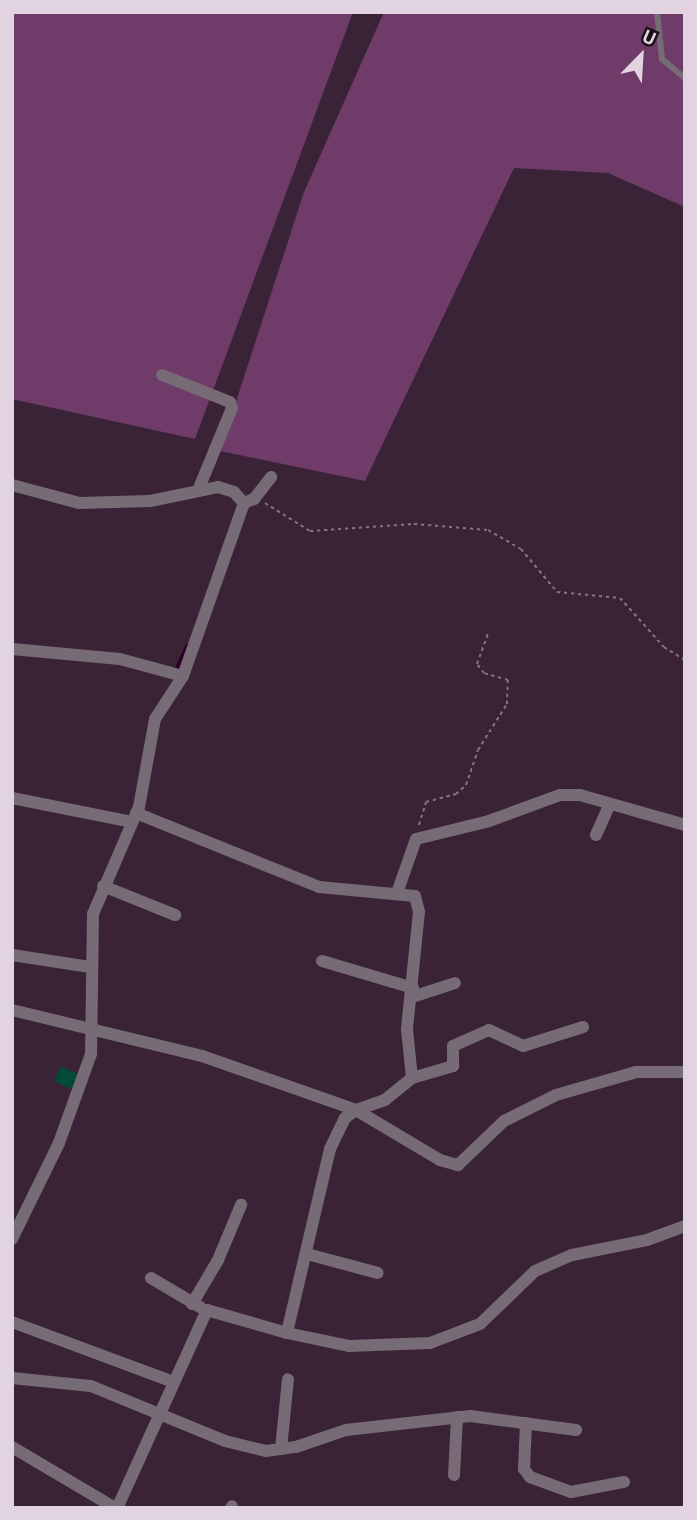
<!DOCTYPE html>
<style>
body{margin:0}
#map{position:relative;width:697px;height:1520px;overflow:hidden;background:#3a2337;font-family:"Titillium Web",sans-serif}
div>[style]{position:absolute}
.green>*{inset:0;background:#6f3c6a}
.stream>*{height:3.5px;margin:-1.75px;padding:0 1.75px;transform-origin:1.75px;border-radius:1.75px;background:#2b0028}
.building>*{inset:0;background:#064935}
.path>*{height:2px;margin-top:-1px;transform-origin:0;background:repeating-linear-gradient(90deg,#877384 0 3.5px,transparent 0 7px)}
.service>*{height:6px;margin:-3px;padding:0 3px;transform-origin:3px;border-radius:3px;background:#776b75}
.minor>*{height:12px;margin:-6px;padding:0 6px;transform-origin:6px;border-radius:6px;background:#776b75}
span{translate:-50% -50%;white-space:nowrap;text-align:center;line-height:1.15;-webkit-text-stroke:6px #1b101a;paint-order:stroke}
.frame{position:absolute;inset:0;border:14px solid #e2d3e0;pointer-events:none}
.north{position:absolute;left:606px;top:21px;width:70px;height:70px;-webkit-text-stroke:5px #1b101a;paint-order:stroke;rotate:24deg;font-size:19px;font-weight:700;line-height:28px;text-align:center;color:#e2d3e0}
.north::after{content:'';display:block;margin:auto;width:24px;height:32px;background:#e2d3e0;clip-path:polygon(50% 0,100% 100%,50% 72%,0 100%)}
</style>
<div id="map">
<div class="green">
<div style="clip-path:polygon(12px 12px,353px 12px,195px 439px,12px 399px)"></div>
<div style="clip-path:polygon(384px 12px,685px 12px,685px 207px,608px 173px,514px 168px,365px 481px,220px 451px,304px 192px)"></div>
</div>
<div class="stream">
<div style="left:176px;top:671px;width:27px;rotate:-66deg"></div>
</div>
<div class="building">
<div style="clip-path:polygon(61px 1066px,80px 1075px,73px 1090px,54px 1081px)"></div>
</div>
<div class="path">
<div style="left:265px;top:503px;width:53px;rotate:31.9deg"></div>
<div style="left:310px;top:531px;width:104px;rotate:-3.9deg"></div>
<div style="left:414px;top:524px;width:74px;rotate:4.6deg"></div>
<div style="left:488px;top:530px;width:38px;rotate:30deg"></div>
<div style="left:521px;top:549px;width:56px;rotate:50.1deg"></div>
<div style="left:557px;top:592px;width:63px;rotate:5.4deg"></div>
<div style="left:620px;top:598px;width:66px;rotate:48.1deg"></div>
<div style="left:664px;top:647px;width:25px;rotate:32deg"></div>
<div style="left:419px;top:825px;width:24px;rotate:-73deg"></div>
<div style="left:426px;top:802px;width:31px;rotate:-15deg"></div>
<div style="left:456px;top:794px;width:13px;rotate:-42deg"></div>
<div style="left:466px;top:785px;width:37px;rotate:-71deg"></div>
<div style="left:478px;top:750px;width:54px;rotate:-57.8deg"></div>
<div style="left:507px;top:704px;width:24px;rotate:-88deg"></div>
<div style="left:508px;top:680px;width:25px;rotate:-164deg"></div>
<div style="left:484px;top:673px;width:11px;rotate:-128deg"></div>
<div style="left:477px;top:664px;width:32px;rotate:-70deg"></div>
</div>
<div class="service">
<div style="left:657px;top:12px;width:47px;rotate:83.9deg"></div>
<div style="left:662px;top:59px;width:30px;rotate:40deg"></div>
</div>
<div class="minor">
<div style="left:162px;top:375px;width:73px;rotate:21.7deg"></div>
<div style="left:230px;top:402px;width:6px;rotate:72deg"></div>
<div style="left:232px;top:408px;width:87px;rotate:112.4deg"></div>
<div style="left:12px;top:485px;width:69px;rotate:15deg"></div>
<div style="left:79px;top:503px;width:71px;rotate:-1.6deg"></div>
<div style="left:150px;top:501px;width:69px;rotate:-11.6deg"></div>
<div style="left:218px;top:487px;width:17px;rotate:17deg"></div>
<div style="left:234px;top:492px;width:15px;rotate:48deg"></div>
<div style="left:244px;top:503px;width:183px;rotate:109.4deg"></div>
<div style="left:183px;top:676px;width:51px;rotate:123.1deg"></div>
<div style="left:155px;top:719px;width:89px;rotate:100.3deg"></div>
<div style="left:139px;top:807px;width:116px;rotate:113.3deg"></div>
<div style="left:93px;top:914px;width:140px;rotate:90.8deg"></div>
<div style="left:91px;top:1054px;width:95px;rotate:109.8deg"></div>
<div style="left:59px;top:1143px;width:107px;rotate:116.1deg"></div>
<div style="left:244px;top:503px;width:11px;rotate:-22deg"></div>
<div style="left:254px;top:499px;width:28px;rotate:-52deg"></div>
<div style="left:12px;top:649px;width:108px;rotate:5.3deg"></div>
<div style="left:120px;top:659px;width:65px;rotate:15.1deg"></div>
<div style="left:12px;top:798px;width:122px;rotate:11.3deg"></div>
<div style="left:136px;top:813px;width:197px;rotate:22deg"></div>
<div style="left:319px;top:887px;width:96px;rotate:5.4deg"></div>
<div style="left:415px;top:896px;width:16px;rotate:76deg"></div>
<div style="left:419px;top:912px;width:118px;rotate:95.9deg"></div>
<div style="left:407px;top:1029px;width:49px;rotate:84.2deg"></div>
<div style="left:412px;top:1078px;width:35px;rotate:141deg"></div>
<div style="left:385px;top:1100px;width:31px;rotate:161deg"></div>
<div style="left:596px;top:835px;width:34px;rotate:-66deg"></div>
<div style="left:103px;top:886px;width:78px;rotate:21.9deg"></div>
<div style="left:397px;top:893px;width:57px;rotate:-70.6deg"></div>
<div style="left:416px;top:839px;width:72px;rotate:-13.7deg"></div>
<div style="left:486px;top:822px;width:79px;rotate:-20deg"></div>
<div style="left:560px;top:795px;width:20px"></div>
<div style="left:580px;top:795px;width:109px;rotate:15.9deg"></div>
<div style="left:12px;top:955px;width:79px;rotate:8.7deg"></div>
<div style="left:322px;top:961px;width:95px;rotate:16.5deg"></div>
<div style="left:412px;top:997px;width:45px;rotate:-18deg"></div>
<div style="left:12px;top:1010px;width:195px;rotate:13.6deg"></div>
<div style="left:202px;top:1056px;width:163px;rotate:19.3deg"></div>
<div style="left:356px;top:1110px;width:14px;rotate:144deg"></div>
<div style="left:345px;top:1118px;width:34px;rotate:116deg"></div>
<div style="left:330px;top:1149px;width:189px;rotate:103.2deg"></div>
<div style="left:287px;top:1333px;width:83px;rotate:-164deg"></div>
<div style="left:207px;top:1310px;width:217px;rotate:114.4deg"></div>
<div style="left:412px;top:1078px;width:43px;rotate:-16.3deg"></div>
<div style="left:453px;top:1066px;width:20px;rotate:-90deg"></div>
<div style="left:453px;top:1046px;width:39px;rotate:-24deg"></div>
<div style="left:489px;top:1030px;width:38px;rotate:25deg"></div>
<div style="left:523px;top:1046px;width:63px;rotate:-17.6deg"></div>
<div style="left:356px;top:1110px;width:98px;rotate:30.8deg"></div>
<div style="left:440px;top:1160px;width:19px;rotate:16deg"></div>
<div style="left:458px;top:1165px;width:64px;rotate:-43.7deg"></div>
<div style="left:504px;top:1121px;width:58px;rotate:-26.6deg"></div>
<div style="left:556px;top:1095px;width:83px;rotate:-16deg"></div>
<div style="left:636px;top:1072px;width:49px"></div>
<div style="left:307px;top:1254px;width:73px;rotate:15deg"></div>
<div style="left:151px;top:1278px;width:57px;rotate:30.6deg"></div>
<div style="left:192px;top:1304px;width:51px;rotate:-59.4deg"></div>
<div style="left:218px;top:1260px;width:60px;rotate:-67.3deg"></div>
<div style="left:12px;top:1322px;width:172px;rotate:20.4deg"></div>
<div style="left:287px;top:1333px;width:63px;rotate:11.8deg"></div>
<div style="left:349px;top:1346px;width:81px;rotate:-2.1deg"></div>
<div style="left:430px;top:1343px;width:53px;rotate:-20.8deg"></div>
<div style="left:480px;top:1324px;width:76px;rotate:-43.9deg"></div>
<div style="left:535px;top:1271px;width:40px;rotate:-23.4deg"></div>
<div style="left:572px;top:1255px;width:76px;rotate:-11.3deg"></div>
<div style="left:647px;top:1240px;width:40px;rotate:-20.2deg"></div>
<div style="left:12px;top:1378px;width:79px;rotate:5.8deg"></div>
<div style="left:91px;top:1386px;width:145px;rotate:22.3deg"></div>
<div style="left:225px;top:1441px;width:42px;rotate:13.7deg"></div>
<div style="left:266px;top:1451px;width:30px;rotate:-8deg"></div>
<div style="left:296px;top:1447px;width:53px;rotate:-18.8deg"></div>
<div style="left:346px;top:1430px;width:125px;rotate:-6.4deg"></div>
<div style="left:470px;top:1416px;width:107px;rotate:7.5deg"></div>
<div style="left:526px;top:1423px;width:46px;rotate:92.5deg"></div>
<div style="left:524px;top:1469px;width:10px;rotate:53deg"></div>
<div style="left:530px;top:1477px;width:44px;rotate:20.1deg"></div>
<div style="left:571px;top:1492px;width:54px;rotate:-10.7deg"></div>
<div style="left:12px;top:1447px;width:120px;rotate:30.6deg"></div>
<div style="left:281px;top:1449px;width:70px;rotate:-84.3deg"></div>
<div style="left:454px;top:1475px;width:58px;rotate:-87deg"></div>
<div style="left:231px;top:1508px;width:2px;rotate:-63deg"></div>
</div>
<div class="frame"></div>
<div class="north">U</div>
</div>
